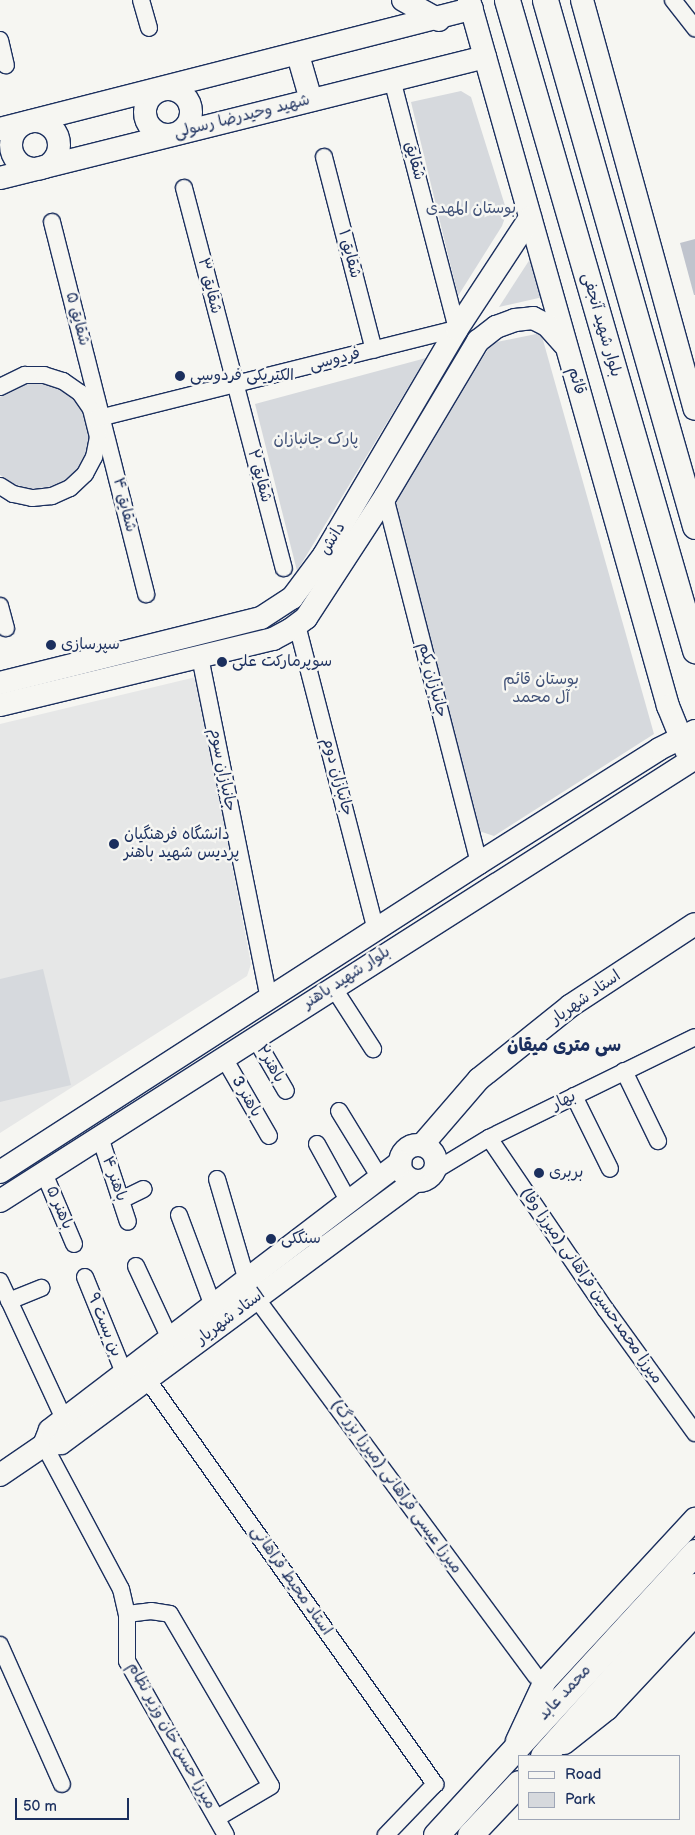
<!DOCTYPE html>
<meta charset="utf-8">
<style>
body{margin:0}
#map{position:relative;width:695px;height:1835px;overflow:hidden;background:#f6f6f2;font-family:"Balsamiq Sans","Playpen Sans Arabic",sans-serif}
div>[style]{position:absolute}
.built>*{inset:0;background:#e6e7e7}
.green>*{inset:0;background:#d6d9dd}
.building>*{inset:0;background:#c0c4cd}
.roads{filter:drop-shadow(1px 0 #1b2f5e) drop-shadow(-1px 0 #1b2f5e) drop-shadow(0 1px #1b2f5e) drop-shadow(0 -1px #1b2f5e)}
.street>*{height:16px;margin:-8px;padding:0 8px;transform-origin:8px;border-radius:8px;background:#f6f6f2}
.secondary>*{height:22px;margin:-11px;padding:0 11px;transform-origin:11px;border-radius:11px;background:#f6f6f2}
.secondary>.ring{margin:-11px;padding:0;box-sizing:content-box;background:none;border:22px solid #f6f6f2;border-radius:50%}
.primary>*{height:25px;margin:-12.5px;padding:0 12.5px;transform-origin:12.5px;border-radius:12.5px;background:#f6f6f2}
.dots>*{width:14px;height:14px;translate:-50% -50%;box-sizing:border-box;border:2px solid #f6f6f2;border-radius:50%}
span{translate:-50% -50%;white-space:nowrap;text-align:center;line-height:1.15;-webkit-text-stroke:5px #f6f6f2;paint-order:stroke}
.street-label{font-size:16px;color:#1b2f5e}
.park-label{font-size:16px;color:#405177}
.poi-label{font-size:16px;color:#1b2f5e}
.left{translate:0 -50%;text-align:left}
.neighbourhood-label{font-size:18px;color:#1b2f5e;font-weight:700}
.legend{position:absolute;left:518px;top:1755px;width:162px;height:65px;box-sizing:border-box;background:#f6f6f2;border:1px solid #9ea6b7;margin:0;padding:6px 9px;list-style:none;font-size:15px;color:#1b2f5e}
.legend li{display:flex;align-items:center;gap:10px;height:25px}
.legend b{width:25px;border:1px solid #9ea6b7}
.scale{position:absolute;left:15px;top:1798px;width:114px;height:22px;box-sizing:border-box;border:2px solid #1b2f5e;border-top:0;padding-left:6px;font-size:15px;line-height:18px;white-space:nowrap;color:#1b2f5e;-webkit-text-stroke:4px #f6f6f2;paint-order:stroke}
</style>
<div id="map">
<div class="built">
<div style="clip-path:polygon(196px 677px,251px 964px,247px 976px,0 1133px,0 724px)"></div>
</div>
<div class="green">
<div style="clip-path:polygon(461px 91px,471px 97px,507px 212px,502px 226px,458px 296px,411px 102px)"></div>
<div style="clip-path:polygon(532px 256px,543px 297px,499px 307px)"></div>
<div style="clip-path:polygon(541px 333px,654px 734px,494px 836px,476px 830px,394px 498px,492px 343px)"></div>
<div style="clip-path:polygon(426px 358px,297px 571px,255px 404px)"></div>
<div style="clip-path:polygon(38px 383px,55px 386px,69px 395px,80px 407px,87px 423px,89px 439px,85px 456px,77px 470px,64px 481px,48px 487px,31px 489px,14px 484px,0 475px,0 397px,20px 385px)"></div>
<div style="clip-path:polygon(43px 969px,71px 1085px,0 1102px,0 979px)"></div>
</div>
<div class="building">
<div style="clip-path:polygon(695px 239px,695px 295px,694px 295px,680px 243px)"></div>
</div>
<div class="roads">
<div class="street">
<div style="left:141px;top:0;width:29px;rotate:74deg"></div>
<div style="left:673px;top:0;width:36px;rotate:52deg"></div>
<div style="left:0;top:40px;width:26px;rotate:77deg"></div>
<div style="left:324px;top:157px;width:199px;rotate:75.5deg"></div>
<div style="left:184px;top:188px;width:393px;rotate:75.3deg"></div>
<div style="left:52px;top:222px;width:384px;rotate:75.8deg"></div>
<div style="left:0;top:387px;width:28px;rotate:-26deg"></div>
<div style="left:25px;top:375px;width:19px"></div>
<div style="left:44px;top:375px;width:20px;rotate:18deg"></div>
<div style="left:63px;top:381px;width:21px;rotate:35deg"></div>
<div style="left:80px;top:393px;width:19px;rotate:55deg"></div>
<div style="left:91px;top:409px;width:29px;rotate:76deg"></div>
<div style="left:98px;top:437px;width:20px;rotate:101deg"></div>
<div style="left:94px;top:457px;width:19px;rotate:118deg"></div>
<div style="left:85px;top:474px;width:21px;rotate:137deg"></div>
<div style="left:70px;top:488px;width:20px;rotate:156deg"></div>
<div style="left:52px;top:496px;width:20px;rotate:174deg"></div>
<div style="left:32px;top:498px;width:19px;rotate:-168deg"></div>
<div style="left:13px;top:494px;width:15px;rotate:-148deg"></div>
<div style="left:95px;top:419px;width:373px;rotate:-14deg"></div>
<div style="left:457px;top:329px;width:257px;rotate:-104.6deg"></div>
<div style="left:385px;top:497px;width:378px;rotate:75.6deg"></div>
<div style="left:0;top:606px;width:23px;rotate:75deg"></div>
<div style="left:297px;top:625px;width:315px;rotate:75.5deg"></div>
<div style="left:200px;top:657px;width:350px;rotate:78.6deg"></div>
<div style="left:333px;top:987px;width:74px;rotate:57.2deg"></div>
<div style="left:255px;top:1038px;width:61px;rotate:59.7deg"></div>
<div style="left:224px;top:1058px;width:90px;rotate:60deg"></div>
<div style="left:624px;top:1071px;width:78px;rotate:64.1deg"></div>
<div style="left:574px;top:1096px;width:81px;rotate:63.7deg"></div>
<div style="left:339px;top:1111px;width:79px;rotate:58.5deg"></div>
<div style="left:100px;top:1137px;width:89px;rotate:71.8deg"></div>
<div style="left:489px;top:1138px;width:208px;rotate:55.8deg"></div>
<div style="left:606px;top:1310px;width:152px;rotate:54.1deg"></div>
<div style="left:317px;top:1144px;width:66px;rotate:61.1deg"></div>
<div style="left:436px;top:1170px;width:62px;rotate:-31.1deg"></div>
<div style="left:489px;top:1138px;width:229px;rotate:-26.1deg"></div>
<div style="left:44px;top:1173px;width:77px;rotate:67.1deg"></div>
<div style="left:217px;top:1179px;width:106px;rotate:73.6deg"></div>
<div style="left:247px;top:1281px;width:19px;rotate:62deg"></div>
<div style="left:256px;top:1298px;width:470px;rotate:53.5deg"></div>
<div style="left:121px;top:1200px;width:25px;rotate:-26deg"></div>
<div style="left:179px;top:1215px;width:97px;rotate:69.5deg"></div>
<div style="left:136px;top:1266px;width:81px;rotate:65deg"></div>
<div style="left:85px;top:1277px;width:104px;rotate:67.9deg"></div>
<div style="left:0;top:1281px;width:152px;rotate:65.1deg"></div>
<div style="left:9px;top:1301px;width:35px;rotate:-22deg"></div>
<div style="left:142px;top:1372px;width:506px;rotate:54.58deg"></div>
<div style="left:435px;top:1784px;width:71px;rotate:133.9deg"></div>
<div style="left:44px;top:1445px;width:163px;rotate:61.9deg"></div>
<div style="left:121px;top:1589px;width:26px;rotate:77deg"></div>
<div style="left:127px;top:1614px;width:47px;rotate:90deg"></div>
<div style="left:127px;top:1661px;width:200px;rotate:60.4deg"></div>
<div style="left:127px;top:1614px;width:24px;rotate:-7deg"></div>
<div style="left:151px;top:1611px;width:19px;rotate:9deg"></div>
<div style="left:170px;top:1614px;width:199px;rotate:59.6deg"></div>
<div style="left:271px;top:1786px;width:63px;rotate:149.3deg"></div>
<div style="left:0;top:1645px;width:152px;rotate:66deg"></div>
</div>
<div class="secondary">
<div style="left:403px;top:0;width:41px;rotate:29.1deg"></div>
<div style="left:469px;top:0;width:734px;rotate:74.26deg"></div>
<div style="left:668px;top:706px;width:48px;rotate:67.8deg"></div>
<div style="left:582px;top:0;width:424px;rotate:74.6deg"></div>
<div style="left:298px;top:55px;width:47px;rotate:73.9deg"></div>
<div class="ring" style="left:145px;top:89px;width:24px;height:24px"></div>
<div class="ring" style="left:11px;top:121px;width:26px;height:26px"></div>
<div style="left:0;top:129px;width:487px;rotate:-14.3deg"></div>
<div style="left:0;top:178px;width:500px;rotate:-14deg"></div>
<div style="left:0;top:683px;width:269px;rotate:-14deg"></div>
<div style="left:261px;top:618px;width:37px;rotate:-33deg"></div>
<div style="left:292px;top:598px;width:54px;rotate:-53.3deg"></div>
<div style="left:324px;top:555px;width:262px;rotate:-59.5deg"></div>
<div style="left:457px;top:329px;width:133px;rotate:-56.7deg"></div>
<div style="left:0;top:705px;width:281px;rotate:-13.6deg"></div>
<div style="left:273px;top:639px;width:19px;rotate:-28deg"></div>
<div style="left:290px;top:630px;width:20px;rotate:-37deg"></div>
<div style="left:306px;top:618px;width:145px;rotate:-56.9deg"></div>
<div style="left:385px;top:497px;width:182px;rotate:-59.2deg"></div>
<div style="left:478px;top:341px;width:23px;rotate:-38deg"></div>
<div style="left:496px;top:327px;width:20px;rotate:-20deg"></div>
<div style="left:515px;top:320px;width:18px;rotate:-6deg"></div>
<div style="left:533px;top:318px;width:16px;rotate:27deg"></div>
<div style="left:547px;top:325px;width:25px;rotate:48deg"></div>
<div class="ring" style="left:400px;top:1145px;width:14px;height:14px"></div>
<div style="left:422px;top:1145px;width:87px;rotate:-49.2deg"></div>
<div style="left:479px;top:1079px;width:117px;rotate:-38.7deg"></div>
<div style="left:570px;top:1006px;width:149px;rotate:-33.3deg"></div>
<div style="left:0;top:1172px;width:570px;rotate:-32.83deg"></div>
<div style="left:479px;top:863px;width:213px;rotate:-32.3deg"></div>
<div style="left:659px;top:749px;width:40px;rotate:-26.6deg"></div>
<div style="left:0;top:1201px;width:824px;rotate:-32.51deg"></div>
<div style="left:44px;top:1445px;width:16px;rotate:-68deg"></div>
<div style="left:50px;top:1430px;width:441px;rotate:-37.4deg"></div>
<div style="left:0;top:1475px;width:53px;rotate:-34.3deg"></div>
<div style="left:44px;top:1445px;width:17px;rotate:-7deg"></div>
<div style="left:61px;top:1443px;width:440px;rotate:-36.5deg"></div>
<div style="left:517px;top:1741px;width:66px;rotate:-65deg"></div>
<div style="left:545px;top:1681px;width:221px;rotate:-47.2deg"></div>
<div style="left:564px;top:1743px;width:55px;rotate:-38.3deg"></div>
<div style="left:607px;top:1709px;width:129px;rotate:-46.9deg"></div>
</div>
<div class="primary">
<div style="left:507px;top:0;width:677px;rotate:73.87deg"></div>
<div style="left:545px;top:0;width:547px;rotate:74.08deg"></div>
<div style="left:543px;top:1756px;width:228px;rotate:-48.2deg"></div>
<div style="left:436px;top:1835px;width:384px;rotate:-47.5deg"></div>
<div style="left:470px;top:1835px;width:71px;rotate:-46.7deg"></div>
</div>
</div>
<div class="dots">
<div style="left:180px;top:376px;background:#1b2f5e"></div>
<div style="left:51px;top:645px;background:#1b2f5e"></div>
<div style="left:222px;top:662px;background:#1b2f5e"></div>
<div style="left:114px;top:844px;background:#1b2f5e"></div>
<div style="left:539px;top:1173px;background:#1b2f5e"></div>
<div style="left:271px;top:1239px;background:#1b2f5e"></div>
</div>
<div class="street-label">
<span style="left:242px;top:117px;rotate:-14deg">شهید وحیدرضا رسولی</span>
<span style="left:414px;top:161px;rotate:75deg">شقایق</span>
<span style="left:349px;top:254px;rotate:75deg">شقایق ۱</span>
<span style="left:209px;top:286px;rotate:76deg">شقایق ۳</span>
<span style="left:77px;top:319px;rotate:75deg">شقایق ۵</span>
<span style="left:601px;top:325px;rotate:74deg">بلوار شهید آنجفی</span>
<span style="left:335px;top:360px;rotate:-14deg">فردوسی</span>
<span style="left:576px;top:381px;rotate:74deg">قائم</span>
<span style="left:259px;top:476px;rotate:75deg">شقایق ۲</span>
<span style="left:124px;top:505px;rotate:76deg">شقایق ۴</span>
<span style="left:333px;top:539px;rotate:-59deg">دانش</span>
<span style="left:432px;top:680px;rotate:76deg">جانبازان یکم</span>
<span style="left:222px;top:770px;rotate:79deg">جانبازان سوم</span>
<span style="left:337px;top:777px;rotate:75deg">جانبازان دوم</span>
<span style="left:347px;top:978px;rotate:-33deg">بلوار شهید باهنر</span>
<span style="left:586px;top:998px;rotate:-35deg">استاد شهریار</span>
<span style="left:270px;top:1064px;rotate:60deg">باهنر۲</span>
<span style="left:246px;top:1097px;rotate:60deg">باهنر 3</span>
<span style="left:564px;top:1101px;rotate:-26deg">بهار</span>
<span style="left:114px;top:1179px;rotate:71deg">باهنر ۴</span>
<span style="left:59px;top:1208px;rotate:67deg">باهنر ۵</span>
<span style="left:591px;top:1286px;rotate:55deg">میرزا محمدحسین فراهانی (میرزا وفا)</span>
<span style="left:231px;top:1317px;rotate:-37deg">استاد شهریار</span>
<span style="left:104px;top:1325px;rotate:68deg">بن بست ۹</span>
<span style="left:396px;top:1487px;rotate:54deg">میرزا عیسی فراهانی (میرزا بزرگ)</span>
<span style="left:291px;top:1581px;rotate:55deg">استاد محیط فراهانی</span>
<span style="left:565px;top:1693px;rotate:-47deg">محمد عابد</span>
<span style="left:171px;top:1736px;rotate:61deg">میرزا حسن خان وزیر نظام</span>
</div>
<div class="park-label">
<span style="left:471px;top:209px">بوستان المهدی</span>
<span style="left:316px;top:440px">پارک جانبازان</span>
<span style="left:541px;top:689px">بوستان قائم<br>آل محمد</span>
</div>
<div class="poi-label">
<span class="left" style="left:190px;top:376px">الکتریکی فردوسی</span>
<span class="left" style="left:61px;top:645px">سپرسازی</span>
<span class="left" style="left:232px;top:662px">سوپرمارکت علی</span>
<span class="left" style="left:124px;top:844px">دانشگاه فرهنگیان<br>پردیس شهید باهنر</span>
<span class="left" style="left:549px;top:1173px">بربری</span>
<span class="left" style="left:281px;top:1239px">سنگکی</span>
</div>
<div class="neighbourhood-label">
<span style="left:564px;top:1046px">سی متری میقان</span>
</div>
<ul class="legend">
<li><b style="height:6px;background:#f6f6f2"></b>Road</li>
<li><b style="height:14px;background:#d6d9dd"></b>Park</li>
</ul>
<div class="scale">50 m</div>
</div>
